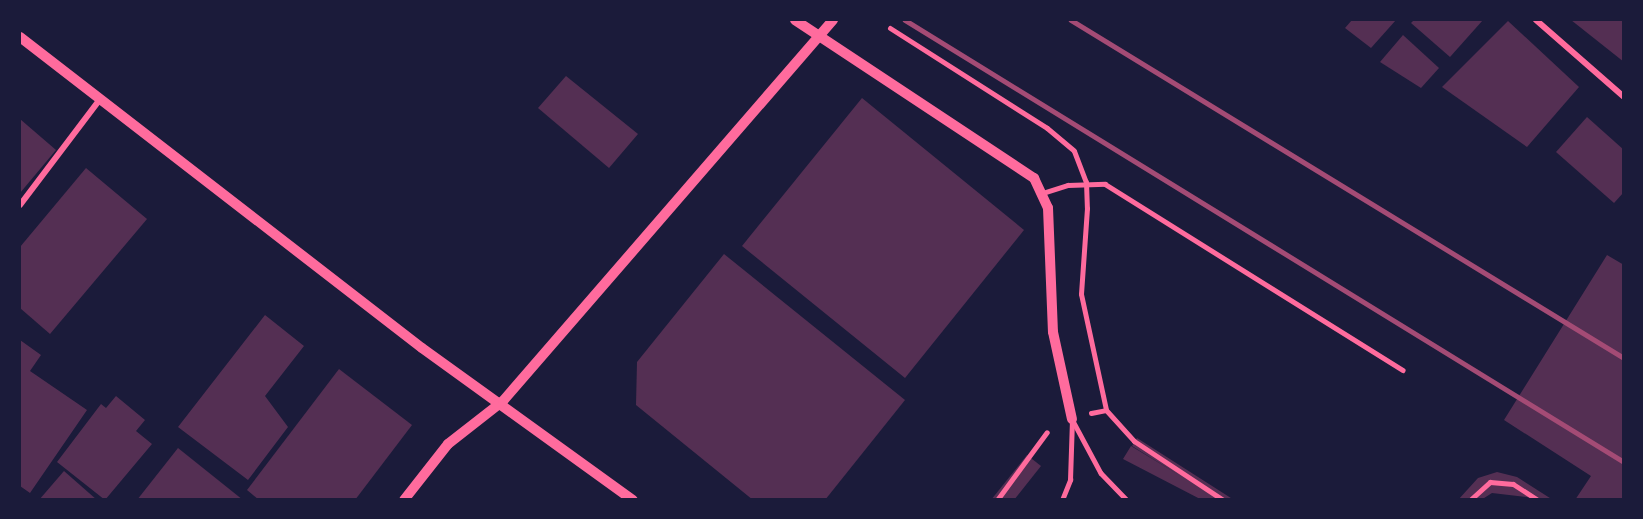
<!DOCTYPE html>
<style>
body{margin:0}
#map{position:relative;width:1643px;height:519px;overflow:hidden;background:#1b1b3a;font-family:"Varela Round",sans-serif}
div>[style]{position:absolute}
.building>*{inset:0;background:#542f53}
.service>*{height:4.5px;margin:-2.25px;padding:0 2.25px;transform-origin:2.25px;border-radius:2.25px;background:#ff6b9d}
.pedestrian>*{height:5px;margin:-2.5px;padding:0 2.5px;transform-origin:2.5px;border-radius:2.5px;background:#ff6b9d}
.minor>*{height:6px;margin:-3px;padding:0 3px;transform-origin:3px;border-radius:3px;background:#ff6b9d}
.tertiary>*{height:10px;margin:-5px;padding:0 5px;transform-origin:5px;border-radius:5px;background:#ff6b9d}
.rail>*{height:4.5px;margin:-2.25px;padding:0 2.25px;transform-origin:2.25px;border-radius:2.25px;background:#a44b75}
span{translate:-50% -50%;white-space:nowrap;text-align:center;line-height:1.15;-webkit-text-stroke:4.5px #1b1b3a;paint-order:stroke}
.frame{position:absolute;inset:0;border:21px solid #1b1b3a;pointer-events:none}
</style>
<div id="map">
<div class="building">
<div style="clip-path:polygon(1352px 20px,1396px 20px,1371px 48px,1345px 28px)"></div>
<div style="clip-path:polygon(1414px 20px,1483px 20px,1450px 57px,1411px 23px)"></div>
<div style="clip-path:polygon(1571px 20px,1624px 20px,1624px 62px)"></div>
<div style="clip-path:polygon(1508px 21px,1579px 87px,1527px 147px,1442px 87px)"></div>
<div style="clip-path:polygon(1403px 35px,1439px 68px,1421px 88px,1380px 62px)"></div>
<div style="clip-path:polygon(566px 76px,638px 134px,609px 168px,538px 108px)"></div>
<div style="clip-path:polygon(862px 98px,1024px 230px,905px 378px,742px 246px)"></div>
<div style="clip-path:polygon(1587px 117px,1624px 150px,1624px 192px,1614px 203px,1556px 152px)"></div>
<div style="clip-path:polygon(20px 119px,56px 150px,20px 193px)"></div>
<div style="clip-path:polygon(86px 168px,147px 219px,50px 334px,20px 308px,20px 247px)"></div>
<div style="clip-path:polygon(724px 254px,905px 400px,825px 500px,753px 500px,636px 405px,637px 362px)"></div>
<div style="clip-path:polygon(1607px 255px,1624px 265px,1624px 500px,1575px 500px,1591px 476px,1504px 420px)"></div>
<div style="clip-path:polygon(265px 315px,304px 346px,265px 396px,288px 427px,248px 480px,178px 427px)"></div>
<div style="clip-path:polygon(20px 340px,41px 355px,30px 371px,87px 410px,30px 493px,20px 486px)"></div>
<div style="clip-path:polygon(339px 369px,412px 425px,355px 500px,259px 500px,247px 490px)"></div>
<div style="clip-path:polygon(116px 396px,145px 420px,136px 431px,152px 444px,105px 500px,57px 462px,101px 404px,106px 408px)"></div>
<div style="clip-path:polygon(1137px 438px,1234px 500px,1202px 500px,1123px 459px,1131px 446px,1179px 475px,1132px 446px)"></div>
<div style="clip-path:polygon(178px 448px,243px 500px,137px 500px)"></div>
<div style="clip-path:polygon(1027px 455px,1041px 466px,1014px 500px,991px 500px)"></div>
<div style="clip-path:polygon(64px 471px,97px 500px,39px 500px)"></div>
<div style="clip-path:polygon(1497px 472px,1517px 477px,1553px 500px,1492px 493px,1481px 500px,1458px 500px,1478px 478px)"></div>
</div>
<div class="service">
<div style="left:1043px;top:193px;width:26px;rotate:-18deg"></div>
<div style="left:1068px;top:185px;width:37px;rotate:-2deg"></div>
<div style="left:1105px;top:184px;width:351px;rotate:32deg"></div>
<div style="left:1072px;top:419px;width:61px;rotate:61.8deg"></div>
<div style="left:1101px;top:473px;width:37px;rotate:46deg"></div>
<div style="left:1062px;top:500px;width:22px;rotate:-68deg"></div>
<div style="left:1070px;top:480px;width:60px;rotate:-88.1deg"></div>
</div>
<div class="pedestrian">
<div style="left:890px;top:28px;width:186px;rotate:32.5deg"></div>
<div style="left:1047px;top:128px;width:35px;rotate:40deg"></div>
<div style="left:1074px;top:151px;width:33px;rotate:69deg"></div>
<div style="left:1086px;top:182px;width:26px;rotate:88deg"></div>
<div style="left:1087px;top:208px;width:86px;rotate:94deg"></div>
<div style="left:1081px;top:294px;width:119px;rotate:77.8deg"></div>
<div style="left:1106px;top:410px;width:42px;rotate:47.9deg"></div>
<div style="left:1134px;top:441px;width:107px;rotate:33.5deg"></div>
<div style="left:1091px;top:413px;width:15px;rotate:-11deg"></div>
<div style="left:997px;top:500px;width:84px;rotate:-53.7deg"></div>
<div style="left:1470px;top:500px;width:27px;rotate:-42deg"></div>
<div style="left:1490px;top:482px;width:23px;rotate:5deg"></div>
<div style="left:1513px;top:484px;width:30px;rotate:33deg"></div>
</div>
<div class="minor">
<div style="left:1536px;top:20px;width:117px;rotate:41.2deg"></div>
<div style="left:20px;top:205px;width:134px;rotate:-52.9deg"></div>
</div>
<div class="tertiary">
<div style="left:795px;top:20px;width:287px;rotate:33.5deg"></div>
<div style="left:1034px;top:178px;width:33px;rotate:65deg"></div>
<div style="left:1048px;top:208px;width:124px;rotate:87.7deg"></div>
<div style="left:1053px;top:332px;width:89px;rotate:77.7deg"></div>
<div style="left:20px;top:37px;width:508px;rotate:37.73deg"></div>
<div style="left:422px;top:348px;width:260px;rotate:35.8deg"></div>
<div style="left:404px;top:500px;width:71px;rotate:-51.8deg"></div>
<div style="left:448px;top:444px;width:70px;rotate:-38deg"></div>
<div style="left:503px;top:401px;width:504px;rotate:-49.1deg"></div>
</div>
<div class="rail">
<div style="left:905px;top:20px;width:844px;rotate:31.58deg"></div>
<div style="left:1071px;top:20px;width:648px;rotate:31.43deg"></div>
</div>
<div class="frame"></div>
</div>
